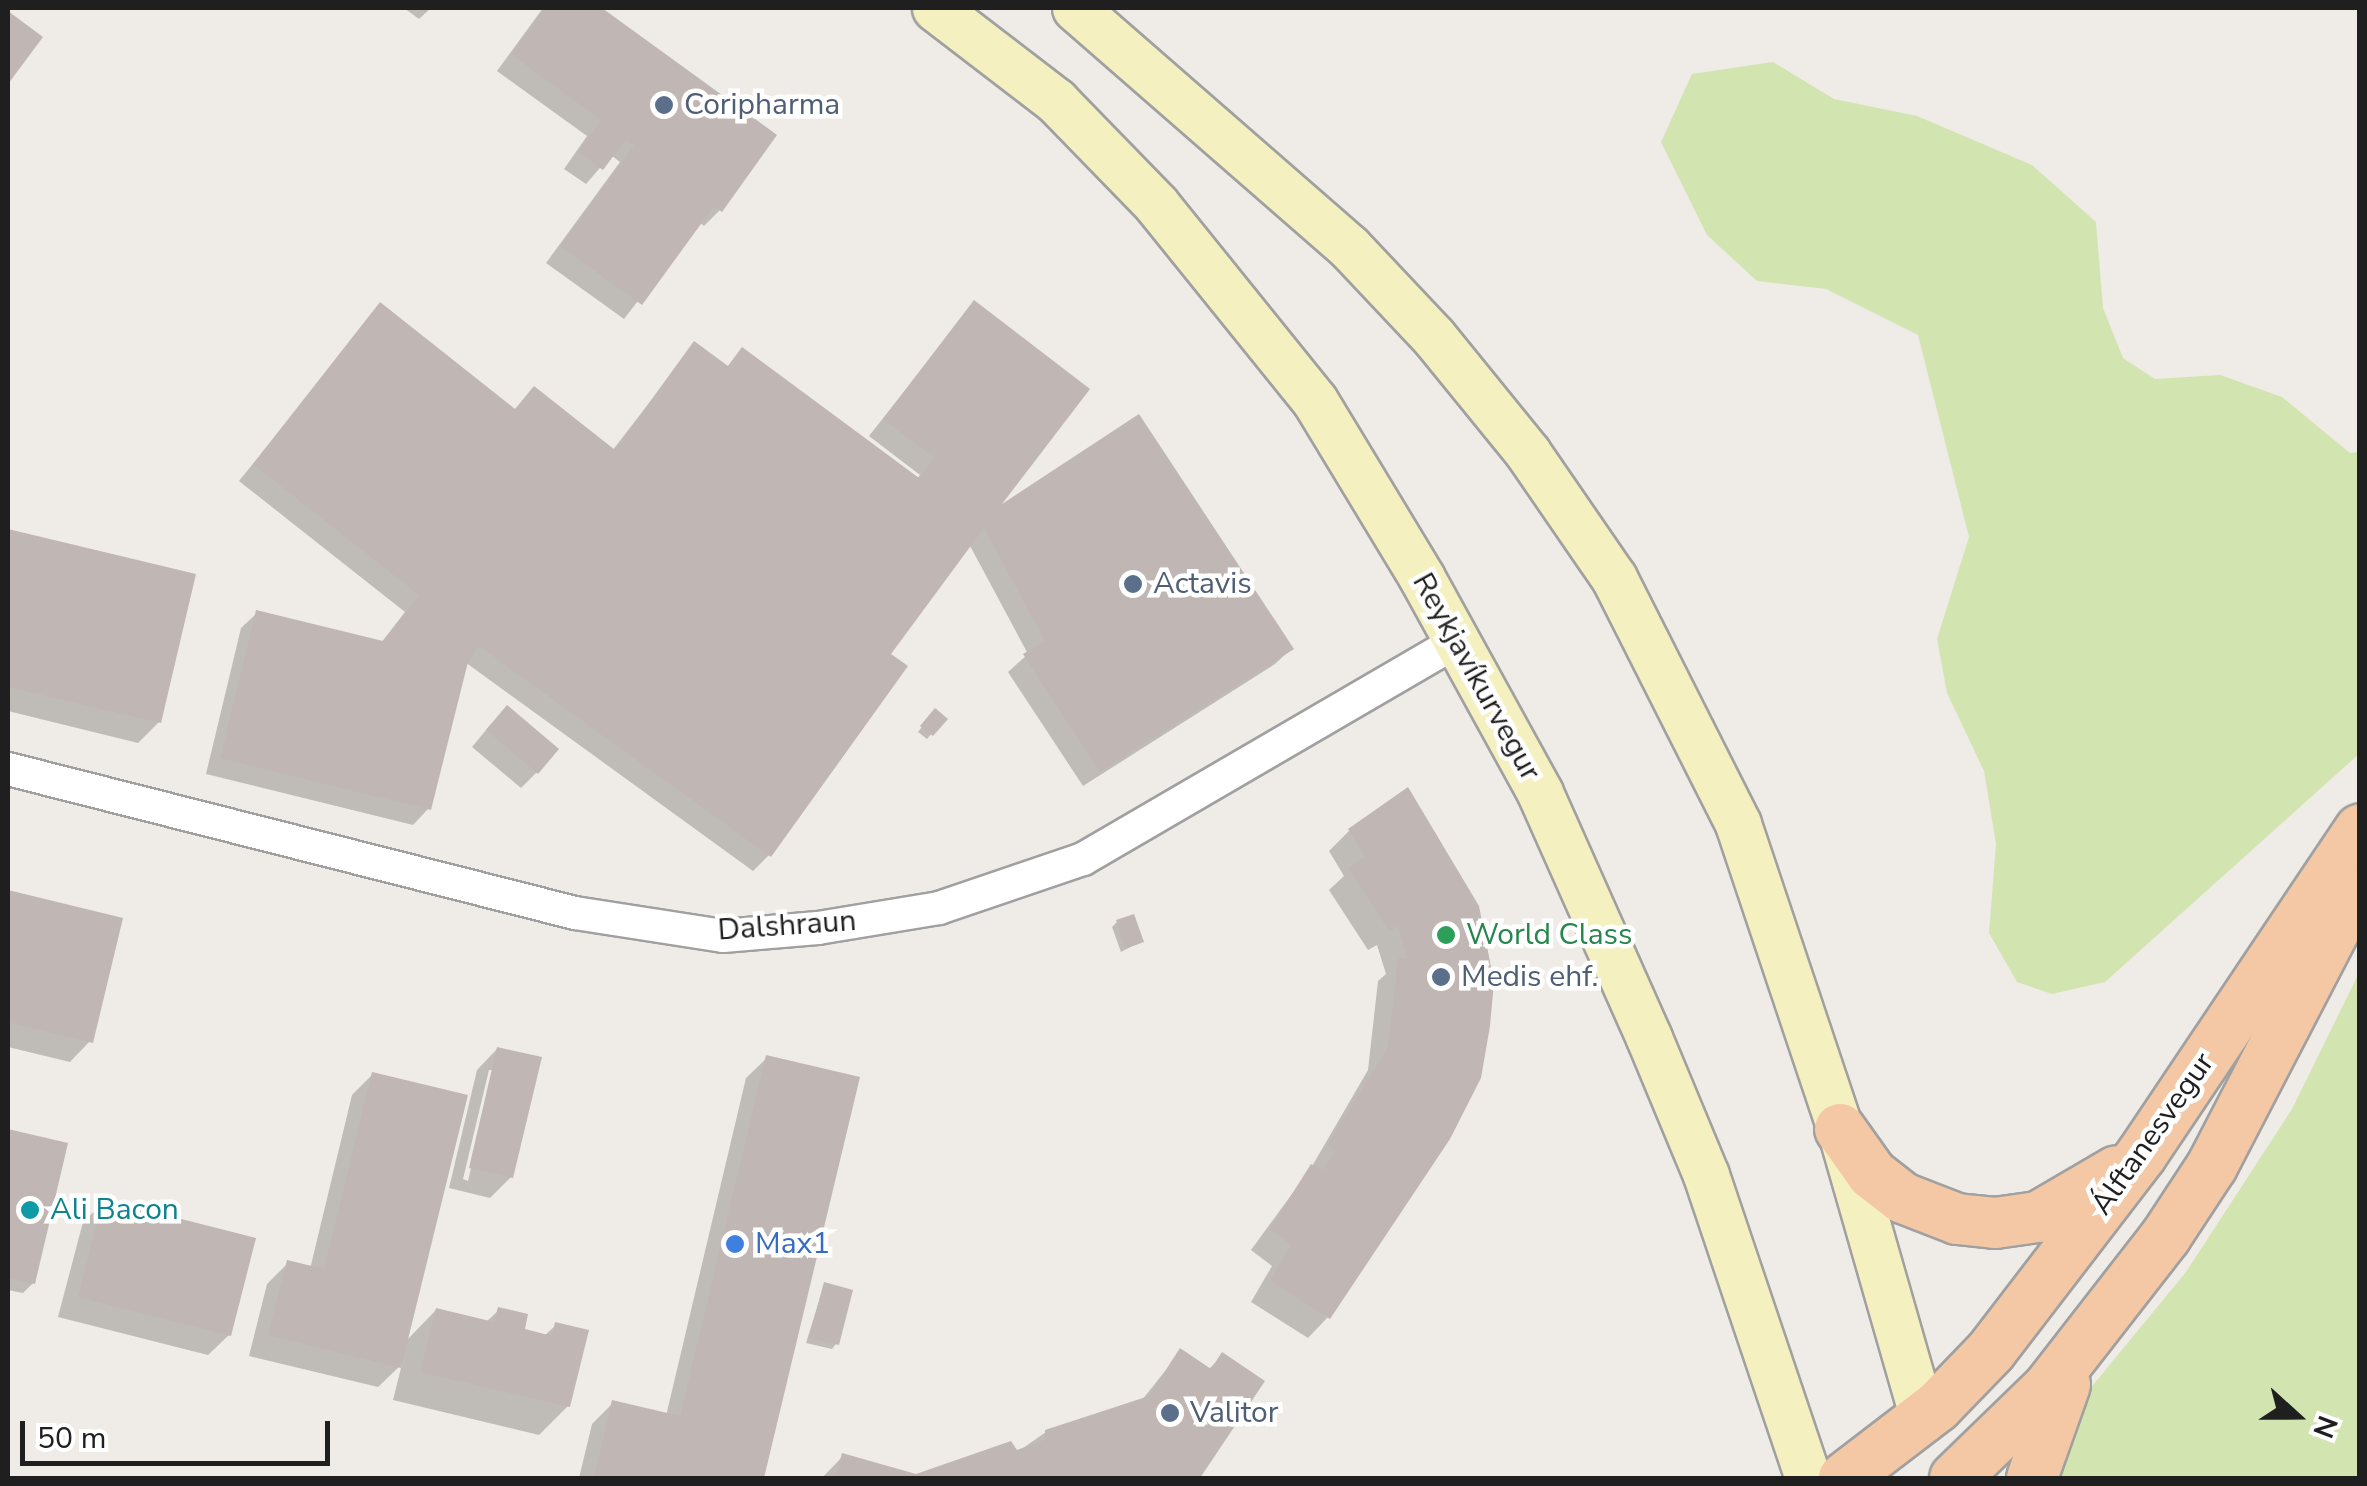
<!DOCTYPE html>
<meta charset="utf-8">
<style>
body{margin:0}
#map{position:relative;width:2367px;height:1486px;overflow:hidden;background:#efebe6;font-family:"Nunito Sans",sans-serif}
div>[style]{position:absolute}
.grass>*{inset:0;background:#d2e5b0}
.shadow>*{inset:0;background:#0003}
.building>*{inset:0;background:#c0b6b3}
.roads{filter:drop-shadow(2px 0 #a0a0a0) drop-shadow(-2px 0 #a0a0a0) drop-shadow(0 2px #a0a0a0) drop-shadow(0 -2px #a0a0a0)}
.minor>*{height:32px;margin:-16px;padding:0 16px;transform-origin:16px;border-radius:16px;background:#fff}
.secondary>*{height:45px;margin:-22.5px;padding:0 22.5px;transform-origin:22.5px;border-radius:22.5px;background:#f5f0bf}
.primary>*{height:50px;margin:-25px;padding:0 25px;transform-origin:25px;border-radius:25px;background:#f5c8a5}
.dots>*{width:28px;height:28px;translate:-50% -50%;box-sizing:border-box;border:5px solid #fff;border-radius:50%}
span{translate:-50% -50%;white-space:nowrap;text-align:center;line-height:1.15;-webkit-text-stroke:9px #fff;paint-order:stroke}
.service-label{font-size:30px;color:#4e5e75}
.left{translate:0 -50%;text-align:left}
.street-label{font-size:30px;color:#1f1f1f}
.leisure-label{font-size:30px;color:#27864d}
.culture-label{font-size:30px;color:#0d838f}
.shop-label{font-size:30px;color:#366cbe}
.frame{position:absolute;inset:0;border:10px solid #1f1f1f;pointer-events:none}
.north{position:absolute;left:2247px;top:1366px;width:100px;height:100px;-webkit-text-stroke:8px #fff;paint-order:stroke;rotate:111deg;font-size:28px;font-weight:700;line-height:40px;text-align:center;color:#1f1f1f}
.north::after{content:'';display:block;margin:auto;width:35px;height:45px;background:#1f1f1f;clip-path:polygon(50% 0,100% 100%,50% 72%,0 100%)}
.scale{position:absolute;left:20px;top:1421px;width:310px;height:45px;box-sizing:border-box;border:5px solid #1f1f1f;border-top:0;padding-left:12px;font-size:30px;line-height:35px;white-space:nowrap;color:#1f1f1f;-webkit-text-stroke:8px #fff;paint-order:stroke}
</style>
<div id="map">
<div class="grass">
<div style="clip-path:polygon(1773px 62px,1834px 99px,1917px 116px,2032px 165px,2096px 222px,2103px 308px,2123px 358px,2155px 379px,2220px 375px,2282px 397px,2350px 453px,2359px 452px,2359px 754px,2105px 982px,2052px 994px,2017px 982px,1989px 933px,1996px 844px,1984px 771px,1947px 693px,1937px 639px,1969px 537px,1918px 335px,1826px 289px,1757px 281px,1707px 235px,1661px 142px,1692px 74px)"></div>
<div style="clip-path:polygon(2359px 973px,2359px 1478px,2054px 1478px,2074px 1408px,2186px 1272px,2292px 1109px)"></div>
</div>
<div class="shadow">
<div style="clip-path:polygon(404px 8px,431px 8px,419px 19px)"></div>
<div style="clip-path:polygon(543px 8px,597px 8px,774px 135px,720px 210px,704px 226px,699px 222px,624px 319px,546px 263px,620px 162px,611px 155px,586px 184px,564px 169px,587px 136px,497px 71px)"></div>
<div style="clip-path:polygon(974px 303px,993px 512px,1291px 649px,1275px 664px,1083px 786px,1008px 672px,1028px 654px,969px 544px,888px 654px,769px 855px,753px 871px,465px 662px,428px 809px,413px 825px,206px 774px,241px 628px,257px 613px,381px 643px,405px 612px,239px 481px,380px 306px,514px 411px,534px 389px,612px 451px,694px 345px,726px 368px,743px 350px,917px 479px,920px 475px,869px 436px)"></div>
<div style="clip-path:polygon(8px 532px,193px 576px,159px 722px,138px 743px,8px 711px)"></div>
<div style="clip-path:polygon(930px 716px,944px 719px,927px 739px,918px 732px)"></div>
<div style="clip-path:polygon(491px 724px,537px 772px,521px 788px,472px 747px)"></div>
<div style="clip-path:polygon(1349px 831px,1476px 907px,1328px 1317px,1308px 1338px,1251px 1302px,1272px 1266px,1251px 1250px,1311px 1168px,1368px 1070px,1378px 981px,1386px 974px,1377px 945px,1368px 950px,1329px 890px,1344px 876px,1329px 851px)"></div>
<div style="clip-path:polygon(8px 892px,120px 920px,90px 1041px,70px 1062px,8px 1047px)"></div>
<div style="clip-path:polygon(1117px 922px,1141px 941px,1121px 952px,1112px 927px)"></div>
<div style="clip-path:polygon(evenodd,497px 1049px,511px 1177px,490px 1198px,449px 1188px,477px 1070px,497px 1049px,489px 1070px,494px 1070px,468px 1181px,463px 1179px,489px 1070px)"></div>
<div style="clip-path:polygon(767px 1058px,857px 1079px,761px 1478px,579px 1478px,592px 1424px,613px 1403px,666px 1416px,746px 1078px)"></div>
<div style="clip-path:polygon(372px 1075px,405px 1342px,436px 1310px,486px 1322px,499px 1310px,522px 1331px,544px 1336px,556px 1325px,568px 1406px,539px 1435px,393px 1400px,402px 1364px,378px 1387px,249px 1356px,267px 1284px,288px 1263px,310px 1269px,352px 1095px)"></div>
<div style="clip-path:polygon(8px 1131px,65px 1145px,33px 1283px,23px 1293px,8px 1290px)"></div>
<div style="clip-path:polygon(104px 1202px,229px 1335px,208px 1355px,58px 1317px,83px 1222px)"></div>
<div style="clip-path:polygon(824px 1285px,836px 1344px,832px 1349px,806px 1343px)"></div>
<div style="clip-path:polygon(1181px 1351px,1208px 1370px,1223px 1355px,1262px 1381px,1197px 1478px,822px 1478px,843px 1456px,916px 1476px,1016px 1453px,1046px 1432px,1142px 1400px)"></div>
</div>
<div class="building">
<div style="clip-path:polygon(545px 8px,602px 8px,777px 135px,722px 212px,714px 206px,642px 305px,560px 246px,634px 145px,626px 139px,603px 170px,578px 152px,601px 120px,511px 54px)"></div>
<div style="clip-path:polygon(8px 11px,43px 37px,8px 84px)"></div>
<div style="clip-path:polygon(974px 300px,1090px 389px,1002px 504px,1139px 414px,1294px 649px,1100px 772px,1023px 654px,1045px 641px,984px 528px,891px 654px,908px 666px,771px 857px,479px 646px,468px 662px,431px 810px,220px 758px,256px 610px,383px 641px,419px 595px,253px 464px,380px 302px,515px 409px,534px 386px,615px 450px,694px 341px,728px 366px,742px 347px,919px 478px,934px 458px,883px 419px)"></div>
<div style="clip-path:polygon(8px 529px,196px 574px,161px 723px,8px 687px)"></div>
<div style="clip-path:polygon(507px 705px,559px 749px,538px 774px,486px 730px)"></div>
<div style="clip-path:polygon(935px 708px,948px 719px,933px 736px,920px 726px)"></div>
<div style="clip-path:polygon(1408px 787px,1479px 906px,1494px 982px,1490px 1026px,1481px 1078px,1450px 1139px,1330px 1319px,1270px 1280px,1291px 1245px,1270px 1229px,1311px 1164px,1323px 1170px,1336px 1151px,1327px 1145px,1388px 1047px,1398px 958px,1407px 958px,1398px 926px,1389px 931px,1348px 868px,1365px 856px,1348px 829px)"></div>
<div style="clip-path:polygon(8px 890px,123px 918px,93px 1043px,8px 1022px)"></div>
<div style="clip-path:polygon(1134px 914px,1144px 942px,1125px 949px,1116px 920px)"></div>
<div style="clip-path:polygon(497px 1047px,542px 1057px,513px 1178px,469px 1168px)"></div>
<div style="clip-path:polygon(766px 1055px,860px 1077px,764px 1478px,594px 1478px,612px 1400px,680px 1416px)"></div>
<div style="clip-path:polygon(372px 1072px,468px 1095px,401px 1368px,268px 1335px,287px 1260px,324px 1269px)"></div>
<div style="clip-path:polygon(8px 1129px,68px 1143px,35px 1284px,8px 1278px)"></div>
<div style="clip-path:polygon(103px 1199px,256px 1238px,231px 1336px,78px 1297px)"></div>
<div style="clip-path:polygon(824px 1282px,853px 1290px,839px 1345px,809px 1338px)"></div>
<div style="clip-path:polygon(498px 1307px,528px 1314px,525px 1329px,552px 1336px,555px 1322px,589px 1330px,570px 1407px,420px 1372px,436px 1308px,494px 1322px)"></div>
<div style="clip-path:polygon(1180px 1348px,1211px 1369px,1222px 1352px,1265px 1381px,1200px 1478px,835px 1478px,842px 1453px,916px 1474px,1011px 1441px,1017px 1450px,1045px 1440px,1045px 1430px,1149px 1396px)"></div>
</div>
<div class="roads">
<div class="minor">
<div style="left:8px;top:769px;width:585px;rotate:14.25deg"></div>
<div style="left:575px;top:913px;width:150px;rotate:8.8deg"></div>
<div style="left:723px;top:936px;width:95px;rotate:-4.8deg"></div>
<div style="left:818px;top:928px;width:123px;rotate:-9.4deg"></div>
<div style="left:939px;top:908px;width:152px;rotate:-18.8deg"></div>
<div style="left:1083px;top:859px;width:434px;rotate:-30.2deg"></div>
</div>
<div class="secondary">
<div style="left:935px;top:8px;width:153px;rotate:37.5deg"></div>
<div style="left:1056px;top:101px;width:144px;rotate:45.8deg"></div>
<div style="left:1156px;top:204px;width:253px;rotate:51.1deg"></div>
<div style="left:1315px;top:401px;width:207px;rotate:58.8deg"></div>
<div style="left:1422px;top:578px;width:245px;rotate:61.2deg"></div>
<div style="left:1540px;top:793px;width:268px;rotate:66deg"></div>
<div style="left:1649px;top:1038px;width:148px;rotate:67.4deg"></div>
<div style="left:1706px;top:1175px;width:320px;rotate:71.4deg"></div>
<div style="left:1075px;top:8px;width:364px;rotate:41.1deg"></div>
<div style="left:1349px;top:247px;width:122px;rotate:46.7deg"></div>
<div style="left:1433px;top:336px;width:151px;rotate:50.9deg"></div>
<div style="left:1528px;top:453px;width:152px;rotate:55.5deg"></div>
<div style="left:1614px;top:578px;width:275px;rotate:63.2deg"></div>
<div style="left:1738px;top:824px;width:322px;rotate:71.5deg"></div>
<div style="left:1840px;top:1129px;width:302px;rotate:74deg"></div>
</div>
<div class="primary">
<div style="left:1840px;top:1129px;width:55px;rotate:54.6deg"></div>
<div style="left:1872px;top:1174px;width:39px;rotate:38deg"></div>
<div style="left:1903px;top:1198px;width:58px;rotate:21.3deg"></div>
<div style="left:1957px;top:1219px;width:38px;rotate:6deg"></div>
<div style="left:1995px;top:1223px;width:43px;rotate:-7.9deg"></div>
<div style="left:2038px;top:1217px;width:91px;rotate:-30.2deg"></div>
<div style="left:1844px;top:1478px;width:117px;rotate:-37.4deg"></div>
<div style="left:1937px;top:1407px;width:78px;rotate:-46deg"></div>
<div style="left:1991px;top:1351px;width:248px;rotate:-52.5deg"></div>
<div style="left:2142px;top:1154px;width:391px;rotate:-56.1deg"></div>
<div style="left:1955px;top:1478px;width:128px;rotate:-44.1deg"></div>
<div style="left:2047px;top:1389px;width:194px;rotate:-52.1deg"></div>
<div style="left:2166px;top:1236px;width:84px;rotate:-56.7deg"></div>
<div style="left:2212px;top:1166px;width:313px;rotate:-62.6deg"></div>
<div style="left:2032px;top:1478px;width:99px;rotate:-70.5deg"></div>
</div>
</div>
<div class="dots">
<div style="left:664px;top:105px;background:#5c6f8a"></div>
<div style="left:1133px;top:584px;background:#5c6f8a"></div>
<div style="left:1446px;top:935px;background:#2e9e5b"></div>
<div style="left:1441px;top:977px;background:#5c6f8a"></div>
<div style="left:30px;top:1210px;background:#0f9aa8"></div>
<div style="left:735px;top:1244px;background:#3f7fe0"></div>
<div style="left:1170px;top:1413px;background:#5c6f8a"></div>
</div>
<div class="service-label">
<span class="left" style="left:684px;top:105px">Coripharma</span>
<span class="left" style="left:1153px;top:584px">Actavis</span>
<span class="left" style="left:1461px;top:977px">Medis ehf.</span>
<span class="left" style="left:1190px;top:1413px">Valitor</span>
</div>
<div class="street-label">
<span style="left:1476px;top:677px;rotate:61deg">Reykjavíkurvegur</span>
<span style="left:787px;top:926px;rotate:-4deg">Dalshraun</span>
<span style="left:2153px;top:1134px;rotate:-55deg">Álftanesvegur</span>
</div>
<div class="leisure-label">
<span class="left" style="left:1466px;top:935px">World Class</span>
</div>
<div class="culture-label">
<span class="left" style="left:50px;top:1210px">Ali Bacon</span>
</div>
<div class="shop-label">
<span class="left" style="left:755px;top:1244px">Max1</span>
</div>
<div class="frame"></div>
<div class="north">N</div>
<div class="scale">50 m</div>
</div>
